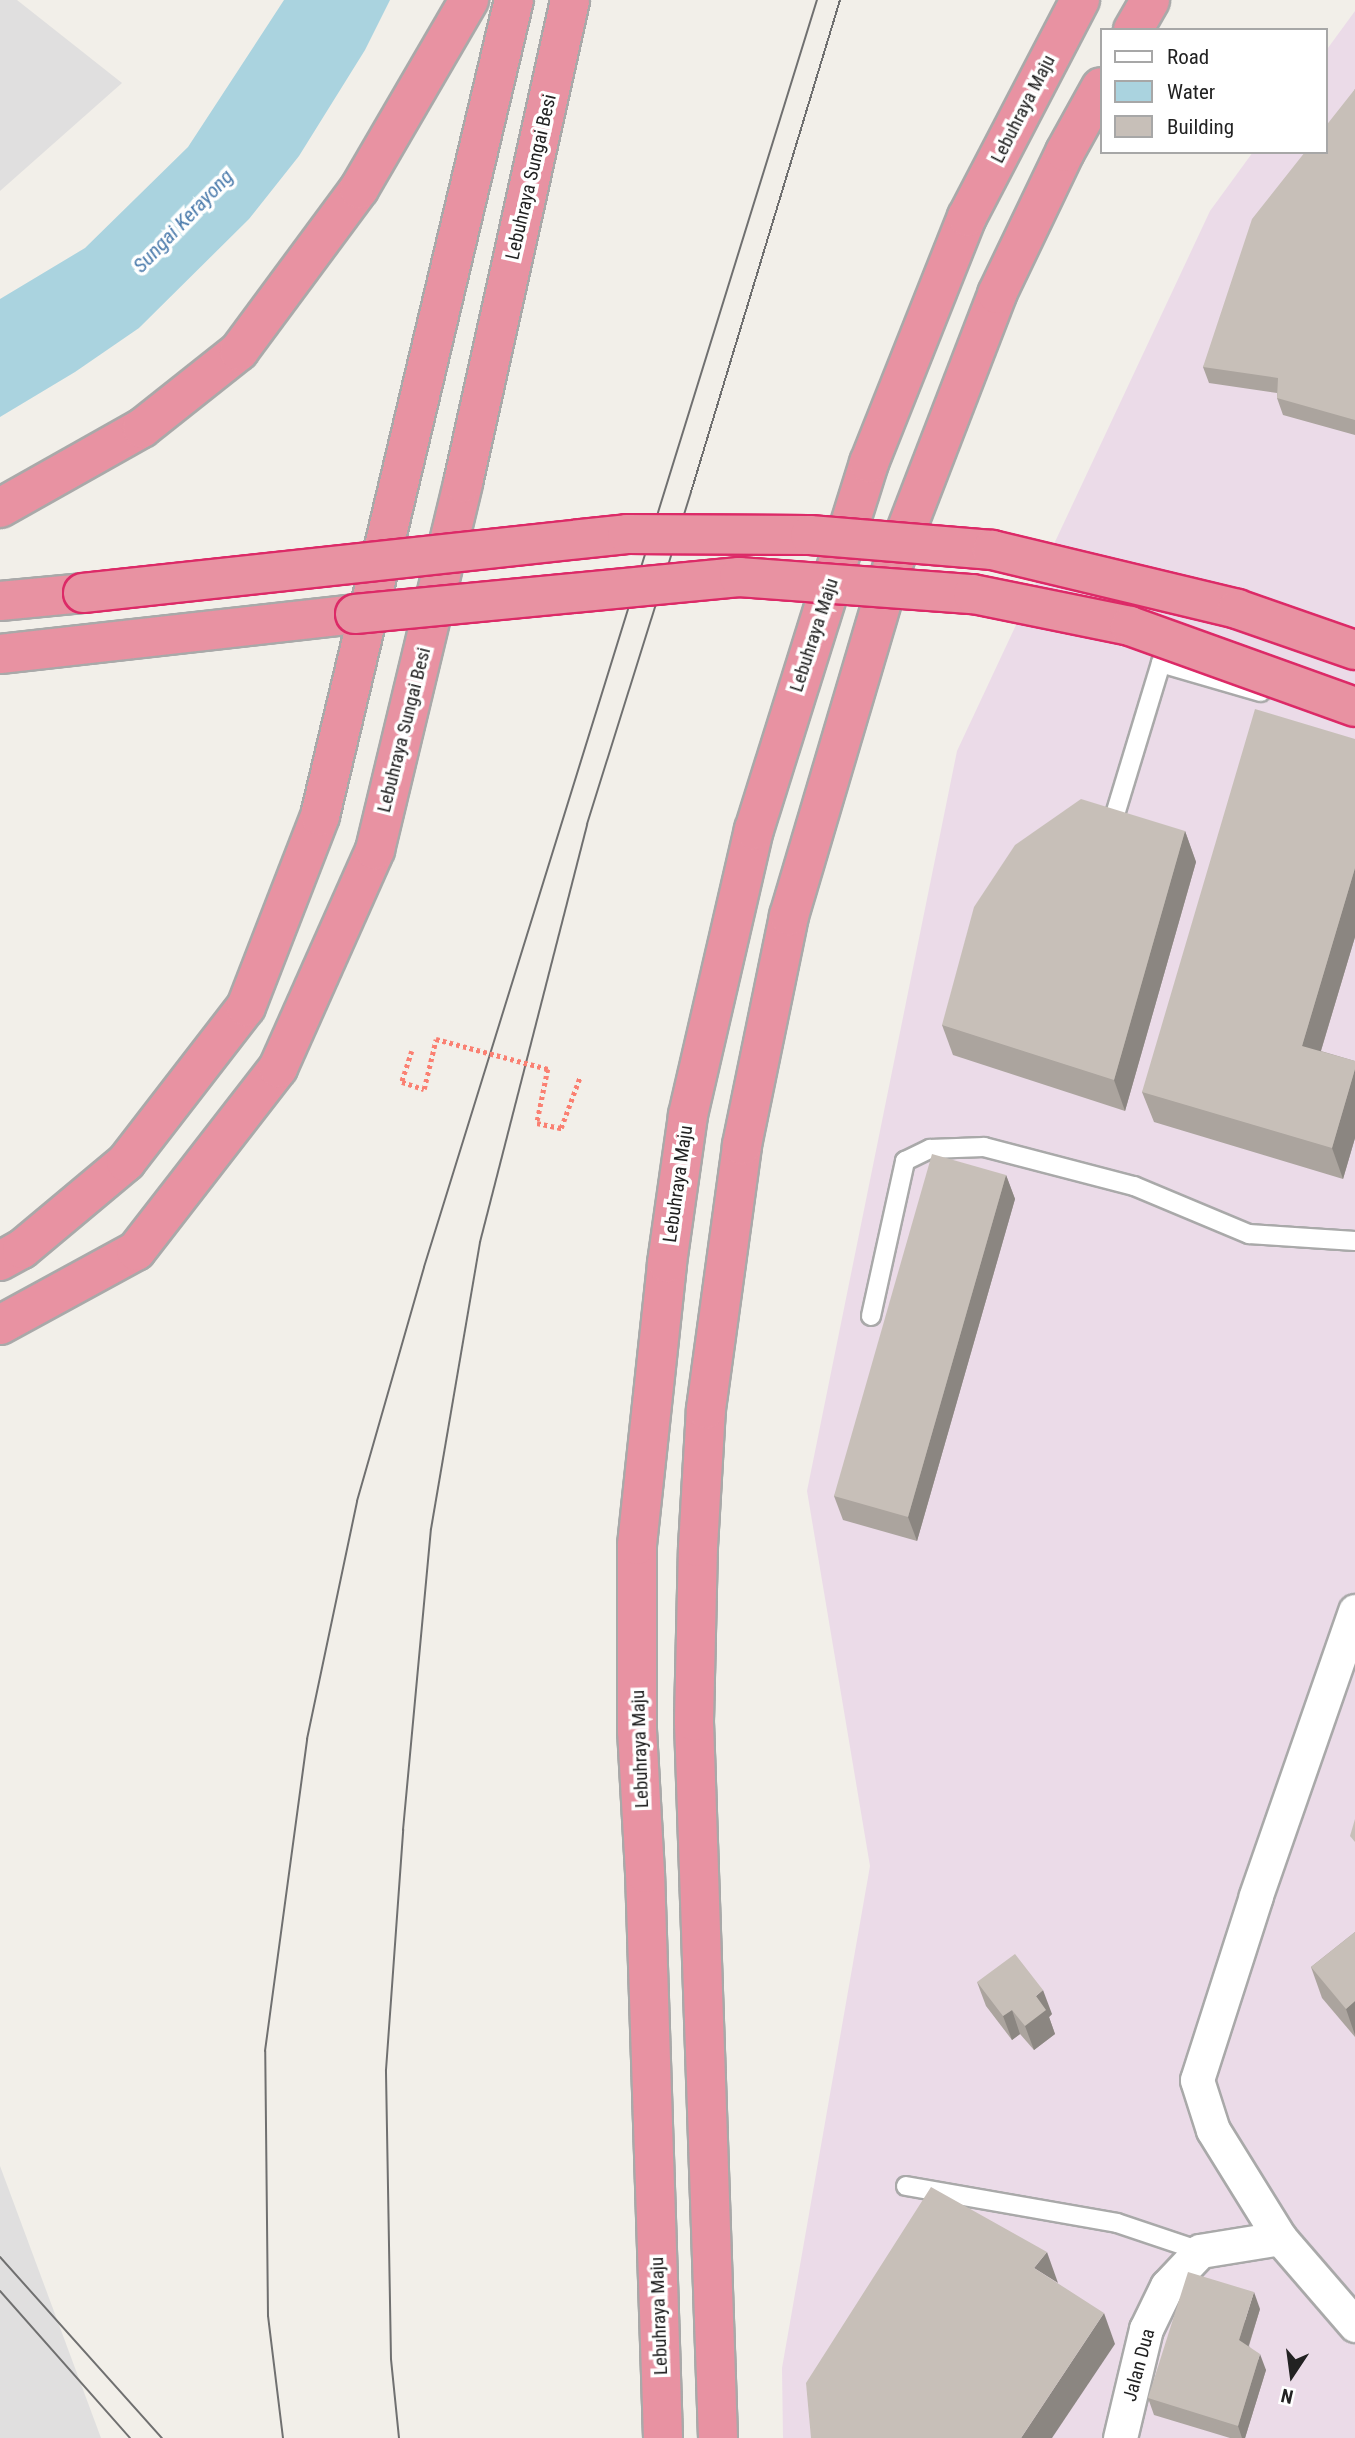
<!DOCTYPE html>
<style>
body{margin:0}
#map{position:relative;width:1355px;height:2438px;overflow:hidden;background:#f2efe9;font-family:"Roboto Condensed",sans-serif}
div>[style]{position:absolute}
.residential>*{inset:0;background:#e0dfdf}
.industrial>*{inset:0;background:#ebdbe8}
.water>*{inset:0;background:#aad3df}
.roads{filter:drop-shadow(2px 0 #a9a9a9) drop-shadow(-2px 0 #a9a9a9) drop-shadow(0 2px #a9a9a9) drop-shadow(0 -2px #a9a9a9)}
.lane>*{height:18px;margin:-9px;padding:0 9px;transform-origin:9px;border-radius:9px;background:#fff}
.street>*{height:33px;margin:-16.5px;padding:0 16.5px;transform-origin:16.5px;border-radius:16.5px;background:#fff}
.highway>*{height:38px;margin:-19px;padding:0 19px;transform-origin:19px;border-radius:19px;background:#e892a2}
.tram>*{height:2px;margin:-1px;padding:0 1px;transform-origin:1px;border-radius:1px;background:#707070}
.path-bridge>*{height:4.5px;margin-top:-2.25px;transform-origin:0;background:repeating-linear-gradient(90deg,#fa8072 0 3.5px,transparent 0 7px)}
.bridges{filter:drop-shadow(2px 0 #dc2a67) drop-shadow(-2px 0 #dc2a67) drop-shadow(0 2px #dc2a67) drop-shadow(0 -2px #dc2a67)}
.highway-bridge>*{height:38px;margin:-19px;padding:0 19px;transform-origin:19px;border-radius:19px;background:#e892a2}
.wall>*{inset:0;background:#aba49e}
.shaded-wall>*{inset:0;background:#8b8681}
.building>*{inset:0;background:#c7bfb8}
span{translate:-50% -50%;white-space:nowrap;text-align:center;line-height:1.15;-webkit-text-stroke:7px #fff;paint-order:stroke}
.street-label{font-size:19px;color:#222}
.water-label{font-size:21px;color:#4a7aab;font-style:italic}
.legend{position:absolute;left:1100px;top:28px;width:228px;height:126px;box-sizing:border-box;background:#fff;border:2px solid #a7a7a7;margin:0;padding:9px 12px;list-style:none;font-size:21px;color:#222}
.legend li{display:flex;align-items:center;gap:14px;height:35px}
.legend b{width:35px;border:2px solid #a7a7a7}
.north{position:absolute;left:1257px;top:2340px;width:70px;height:70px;-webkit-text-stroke:5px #fff;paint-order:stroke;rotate:193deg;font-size:19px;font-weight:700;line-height:28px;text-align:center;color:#222}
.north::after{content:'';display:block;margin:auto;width:24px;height:32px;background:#222;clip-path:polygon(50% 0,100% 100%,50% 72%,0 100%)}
</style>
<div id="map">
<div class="residential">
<div style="clip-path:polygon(0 0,17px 0,122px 83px,0 191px)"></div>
<div style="clip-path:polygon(0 2166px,101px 2438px,0 2438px)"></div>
</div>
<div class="industrial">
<div style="clip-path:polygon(1355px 11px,1355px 2438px,783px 2438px,782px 2368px,870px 1866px,807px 1491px,957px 751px,1210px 211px,1253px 152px,1325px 152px,1325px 52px)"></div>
</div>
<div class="water">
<div style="clip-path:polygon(284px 0,390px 0,365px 50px,299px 156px,249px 219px,139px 328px,75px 372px,0 417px,0 299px,85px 248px,188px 147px)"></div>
</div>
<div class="roads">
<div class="lane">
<div style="left:1110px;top:831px;width:176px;rotate:-73.1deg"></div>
<div style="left:1161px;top:663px;width:104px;rotate:16.2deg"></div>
<div style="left:871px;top:1316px;width:159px;rotate:-77.6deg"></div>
<div style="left:905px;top:1161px;width:28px;rotate:-26deg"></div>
<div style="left:930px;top:1149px;width:54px;rotate:-2.1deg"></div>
<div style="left:984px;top:1147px;width:155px;rotate:14.6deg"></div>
<div style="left:1134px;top:1186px;width:125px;rotate:22.7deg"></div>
<div style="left:1249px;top:1234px;width:106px;rotate:3.8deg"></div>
<div style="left:906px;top:2186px;width:214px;rotate:9.9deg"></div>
<div style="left:1117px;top:2223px;width:88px;rotate:18.6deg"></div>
</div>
<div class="street">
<div style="left:1355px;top:1611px;width:302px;rotate:109.2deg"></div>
<div style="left:1256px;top:1896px;width:193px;rotate:107.8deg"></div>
<div style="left:1197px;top:2080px;width:52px;rotate:72.3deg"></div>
<div style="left:1213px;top:2130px;width:127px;rotate:58.2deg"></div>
<div style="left:1280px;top:2238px;width:115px;rotate:49.2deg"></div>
<div style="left:1120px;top:2438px;width:112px;rotate:-76.6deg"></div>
<div style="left:1146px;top:2329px;width:48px;rotate:-64deg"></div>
<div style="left:1167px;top:2286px;width:48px;rotate:-46.7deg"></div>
<div style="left:1200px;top:2251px;width:81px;rotate:-9.2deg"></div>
</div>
<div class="highway">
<div style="left:1133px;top:30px;width:34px;rotate:-60deg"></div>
<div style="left:0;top:508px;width:163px;rotate:-29.4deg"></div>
<div style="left:142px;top:428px;width:124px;rotate:-38.4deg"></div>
<div style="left:239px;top:351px;width:202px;rotate:-53.5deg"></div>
<div style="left:359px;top:189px;width:219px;rotate:-59.8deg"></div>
<div style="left:0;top:601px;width:83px;rotate:-5.5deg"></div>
<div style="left:0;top:654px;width:357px;rotate:-6.4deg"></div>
<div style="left:0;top:1261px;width:25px;rotate:-29deg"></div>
<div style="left:22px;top:1249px;width:136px;rotate:-39.9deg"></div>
<div style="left:126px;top:1162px;width:196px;rotate:-52.3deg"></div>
<div style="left:246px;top:1007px;width:205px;rotate:-68.8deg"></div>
<div style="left:320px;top:816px;width:839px;rotate:-76.63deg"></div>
<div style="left:0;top:1325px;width:155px;rotate:-28.6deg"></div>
<div style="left:136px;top:1251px;width:232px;rotate:-52.2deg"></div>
<div style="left:278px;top:1068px;width:239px;rotate:-66deg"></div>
<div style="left:375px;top:850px;width:377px;rotate:-76.5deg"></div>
<div style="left:463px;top:483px;width:495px;rotate:-77.5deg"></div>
<div style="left:663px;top:2438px;width:565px;rotate:-91.82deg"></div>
<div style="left:645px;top:1873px;width:142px;rotate:-93.2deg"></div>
<div style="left:637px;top:1731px;width:186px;rotate:-90deg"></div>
<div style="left:637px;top:1545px;width:284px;rotate:-83.9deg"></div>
<div style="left:667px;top:1263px;width:149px;rotate:-81.9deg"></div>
<div style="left:688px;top:1115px;width:293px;rotate:-77deg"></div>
<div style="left:754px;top:830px;width:385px;rotate:-72.6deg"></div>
<div style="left:869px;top:463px;width:265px;rotate:-68.3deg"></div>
<div style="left:967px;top:217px;width:245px;rotate:-62.5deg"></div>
<div style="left:718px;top:2438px;width:717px;rotate:-91.92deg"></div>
<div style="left:694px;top:1721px;width:174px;rotate:-88.7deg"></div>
<div style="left:698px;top:1547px;width:138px;rotate:-86.7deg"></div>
<div style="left:706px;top:1409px;width:266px;rotate:-82.2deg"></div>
<div style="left:742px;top:1145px;width:234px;rotate:-78.4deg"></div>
<div style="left:789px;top:916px;width:372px;rotate:-73.5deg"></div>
<div style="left:895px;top:559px;width:284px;rotate:-68.9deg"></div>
<div style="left:997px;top:294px;width:157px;rotate:-64.4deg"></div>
<div style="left:1065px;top:152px;width:74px;rotate:-61deg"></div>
</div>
</div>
<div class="tram">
<div style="left:0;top:2257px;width:243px;rotate:48.2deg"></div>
<div style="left:0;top:2291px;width:196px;rotate:48.5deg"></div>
<div style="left:283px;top:2438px;width:123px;rotate:-97deg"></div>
<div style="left:268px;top:2316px;width:265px;rotate:-90.6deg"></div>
<div style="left:265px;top:2051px;width:315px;rotate:-82.3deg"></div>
<div style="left:307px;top:1739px;width:243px;rotate:-78.1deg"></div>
<div style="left:357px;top:1501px;width:243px;rotate:-74deg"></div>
<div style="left:424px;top:1267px;width:1327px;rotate:-72.77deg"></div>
<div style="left:399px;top:2438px;width:79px;rotate:-95.8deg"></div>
<div style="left:391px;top:2359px;width:289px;rotate:-91deg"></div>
<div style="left:386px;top:2070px;width:241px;rotate:-85.9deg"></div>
<div style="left:403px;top:1830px;width:302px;rotate:-84.7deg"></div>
<div style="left:431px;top:1529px;width:291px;rotate:-80.3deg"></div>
<div style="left:480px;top:1242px;width:431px;rotate:-75.6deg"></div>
<div style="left:587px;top:824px;width:348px;rotate:-72.6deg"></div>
<div style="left:691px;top:492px;width:514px;rotate:-73.15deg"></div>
</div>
<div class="path-bridge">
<div style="left:412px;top:1051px;width:33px;rotate:108deg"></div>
<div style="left:402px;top:1082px;width:23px;rotate:18deg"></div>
<div style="left:424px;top:1089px;width:51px;rotate:-76.5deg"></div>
<div style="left:436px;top:1039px;width:116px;rotate:15deg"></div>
<div style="left:548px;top:1069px;width:55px;rotate:101.5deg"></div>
<div style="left:537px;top:1123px;width:25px;rotate:12deg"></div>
<div style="left:561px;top:1128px;width:54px;rotate:-69.6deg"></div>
</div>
<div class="bridges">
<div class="highway-bridge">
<div style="left:83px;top:593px;width:547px;rotate:-6.19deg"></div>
<div style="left:627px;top:534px;width:183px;rotate:0.3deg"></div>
<div style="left:810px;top:535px;width:183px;rotate:4.7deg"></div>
<div style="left:992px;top:550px;width:252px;rotate:13.5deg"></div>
<div style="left:1237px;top:609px;width:125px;rotate:19.2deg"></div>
<div style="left:355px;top:614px;width:386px;rotate:-5.5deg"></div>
<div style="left:739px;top:577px;width:235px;rotate:4.2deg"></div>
<div style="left:973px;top:594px;width:160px;rotate:11.5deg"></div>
<div style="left:1130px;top:626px;width:239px;rotate:19.8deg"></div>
</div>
</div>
<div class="wall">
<div style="clip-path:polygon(1355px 89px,1355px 435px,1283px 415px,1277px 398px,1277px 393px,1209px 383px,1203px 367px)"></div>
<div style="clip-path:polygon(1355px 739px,1355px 937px,1321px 1051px,1355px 1061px,1355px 1138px,1343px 1179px,1154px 1122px,1142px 1092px)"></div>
<div style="clip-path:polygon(1185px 831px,1196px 862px,1125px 1111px,953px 1055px,942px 1025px)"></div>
<div style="clip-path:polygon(1006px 1175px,1015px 1199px,917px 1541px,843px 1520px,834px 1496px)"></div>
<div style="clip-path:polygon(1355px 1932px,1355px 2037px,1322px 1998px,1311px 1967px)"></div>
<div style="clip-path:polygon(977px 1982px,1052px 2014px,1049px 2017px,1055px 2034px,1034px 2050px,1020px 2034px,1012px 2040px,986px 2006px)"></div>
<div style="clip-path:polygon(1260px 2309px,1249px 2346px,1266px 2370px,1245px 2438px,1230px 2438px,1154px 2415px,1148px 2398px)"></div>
</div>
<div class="shaded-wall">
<div style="clip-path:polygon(1185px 831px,1196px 862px,1125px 1111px,1114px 1080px)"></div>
<div style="clip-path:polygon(1355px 868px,1355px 937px,1313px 1077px,1302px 1046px)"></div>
<div style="clip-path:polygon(1355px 1069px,1355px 1138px,1343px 1179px,1332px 1148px)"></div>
<div style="clip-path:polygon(1006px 1175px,1015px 1199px,917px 1541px,908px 1517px)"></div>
<div style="clip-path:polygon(1043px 1990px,1052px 2014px,1049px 2017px,1055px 2034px,1034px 2050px,1025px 2026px,1036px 1996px)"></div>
<div style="clip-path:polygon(1355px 2001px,1355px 2035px,1346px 2009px)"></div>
<div style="clip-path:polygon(1012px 2010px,1020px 2034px,1012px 2040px,1003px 2016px)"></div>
<div style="clip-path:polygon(1047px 2252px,1058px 2283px,1034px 2268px)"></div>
<div style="clip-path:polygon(1254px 2292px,1260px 2309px,1245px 2357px,1239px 2340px)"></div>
<div style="clip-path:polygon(1104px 2313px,1115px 2344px,1052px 2438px,1021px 2438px)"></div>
<div style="clip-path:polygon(1260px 2354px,1266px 2370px,1245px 2438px,1242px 2438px,1238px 2426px)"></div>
</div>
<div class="building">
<div style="clip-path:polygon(1355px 89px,1355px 420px,1277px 398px,1278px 378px,1203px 367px,1252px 219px,1305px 152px,1325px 152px,1325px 127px)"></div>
<div style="clip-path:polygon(1255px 709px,1355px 739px,1355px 868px,1302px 1046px,1355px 1061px,1355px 1069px,1332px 1148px,1142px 1092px)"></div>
<div style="clip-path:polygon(1081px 799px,1185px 831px,1114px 1080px,942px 1025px,974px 907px,1015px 845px)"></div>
<div style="clip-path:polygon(932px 1154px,1006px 1175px,908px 1517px,834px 1496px)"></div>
<div style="clip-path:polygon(1355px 1819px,1355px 1842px,1350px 1836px)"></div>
<div style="clip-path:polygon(1355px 1932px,1355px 2001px,1346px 2009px,1311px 1967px)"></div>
<div style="clip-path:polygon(1015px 1954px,1043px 1990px,1036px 1996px,1046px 2010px,1025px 2026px,1012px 2010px,1003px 2016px,977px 1982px)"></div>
<div style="clip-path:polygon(931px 2187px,1047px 2252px,1034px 2268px,1104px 2313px,1021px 2438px,811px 2438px,806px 2383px)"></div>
<div style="clip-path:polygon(1188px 2272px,1254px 2292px,1239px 2340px,1260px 2354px,1238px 2426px,1148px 2398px)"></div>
</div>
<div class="street-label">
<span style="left:1023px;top:109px;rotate:-63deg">Lebuhraya Maju</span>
<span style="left:531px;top:177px;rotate:-77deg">Lebuhraya Sungai Besi</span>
<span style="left:814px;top:635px;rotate:-72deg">Lebuhraya Maju</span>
<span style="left:404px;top:730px;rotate:-76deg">Lebuhraya Sungai Besi</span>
<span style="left:678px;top:1184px;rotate:-82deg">Lebuhraya Maju</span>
<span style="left:640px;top:1749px;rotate:-92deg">Lebuhraya Maju</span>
<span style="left:659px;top:2316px;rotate:-92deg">Lebuhraya Maju</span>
<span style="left:1139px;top:2365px;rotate:-75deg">Jalan Dua</span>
</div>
<div class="water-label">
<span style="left:183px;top:221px;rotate:-46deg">Sungai Kerayong</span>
</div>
<ul class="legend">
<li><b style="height:9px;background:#fff"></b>Road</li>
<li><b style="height:19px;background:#aad3df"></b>Water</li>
<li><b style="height:19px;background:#c7bfb8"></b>Building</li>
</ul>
<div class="north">N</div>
</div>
